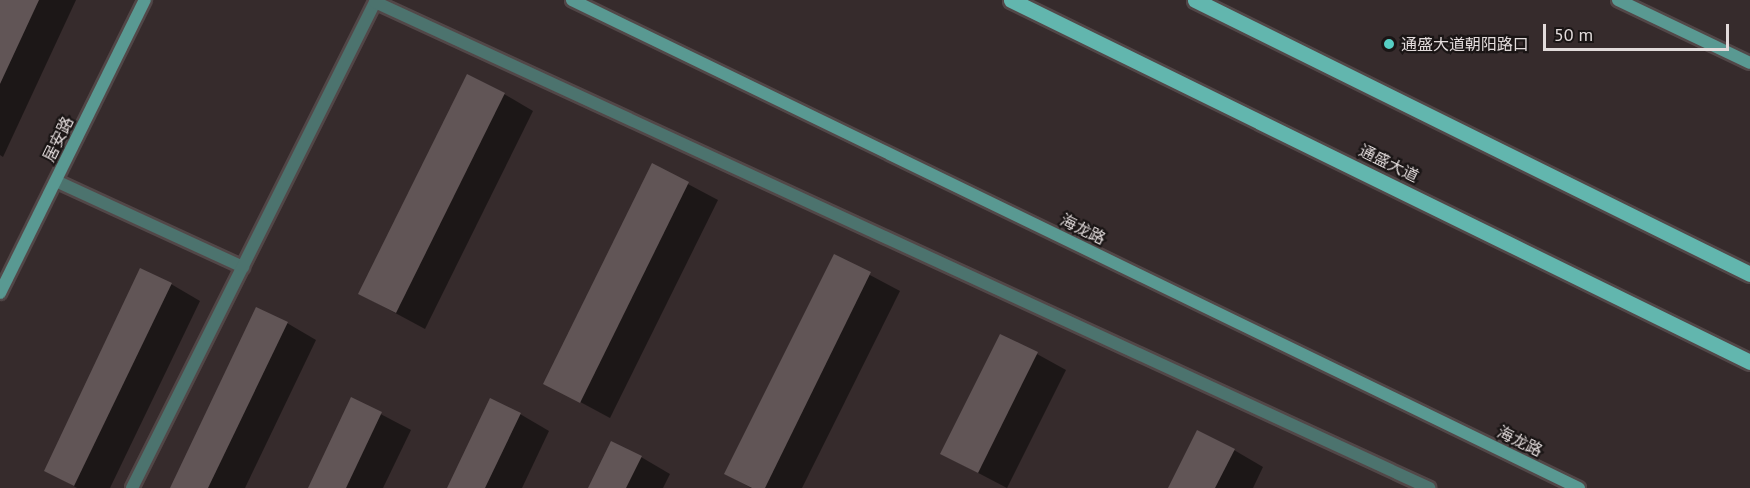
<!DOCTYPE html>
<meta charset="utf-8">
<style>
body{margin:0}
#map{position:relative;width:1750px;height:488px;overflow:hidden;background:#362b2c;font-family:"PT Sans","Noto Sans SC",sans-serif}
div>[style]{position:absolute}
.shadow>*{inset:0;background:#0007}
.building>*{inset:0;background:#615556}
.roads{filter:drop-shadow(2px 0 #524748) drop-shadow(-2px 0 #524748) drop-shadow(0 2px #524748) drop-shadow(0 -2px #524748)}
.street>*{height:12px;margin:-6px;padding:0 6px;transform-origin:6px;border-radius:6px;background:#4c736e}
.secondary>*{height:12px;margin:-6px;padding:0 6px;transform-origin:6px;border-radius:6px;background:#599992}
.primary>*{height:15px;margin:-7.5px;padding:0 7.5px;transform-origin:7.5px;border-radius:7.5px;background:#62b6ae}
.dots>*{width:16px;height:16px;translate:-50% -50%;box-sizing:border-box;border:3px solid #1a1515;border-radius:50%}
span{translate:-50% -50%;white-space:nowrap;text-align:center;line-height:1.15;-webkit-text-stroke:4.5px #1a1515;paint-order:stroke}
.poi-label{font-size:16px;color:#e2dbdb}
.left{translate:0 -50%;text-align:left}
.street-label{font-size:16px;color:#e2dbdb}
.scale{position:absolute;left:1543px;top:24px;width:186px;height:27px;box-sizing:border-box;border:3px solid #e2dbdb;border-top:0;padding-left:8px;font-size:18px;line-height:21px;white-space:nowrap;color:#e2dbdb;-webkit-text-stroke:4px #1a1515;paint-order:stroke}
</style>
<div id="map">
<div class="shadow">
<div style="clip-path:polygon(0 0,76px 0,3px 157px,0 155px)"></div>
<div style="clip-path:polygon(504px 94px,533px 111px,425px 329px,360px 294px)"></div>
<div style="clip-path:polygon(652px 165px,718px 200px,610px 418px,545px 383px)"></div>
<div style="clip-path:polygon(834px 256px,900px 291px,802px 488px,751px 488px,726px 474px)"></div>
<div style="clip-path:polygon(171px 284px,200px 301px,110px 488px,77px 488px,46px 470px)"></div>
<div style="clip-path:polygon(287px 323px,316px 340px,245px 488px,172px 488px)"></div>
<div style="clip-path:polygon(1037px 354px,1066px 370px,1007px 488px,942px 454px)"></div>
<div style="clip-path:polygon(352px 399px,411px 430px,383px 488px,309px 488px)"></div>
<div style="clip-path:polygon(520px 414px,549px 431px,522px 488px,448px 488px)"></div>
<div style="clip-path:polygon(1234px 450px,1263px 467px,1253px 488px,1170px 488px)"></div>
<div style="clip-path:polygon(641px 457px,670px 474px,663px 488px,590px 488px)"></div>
</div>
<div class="building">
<div style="clip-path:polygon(0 0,39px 0,0 84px)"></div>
<div style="clip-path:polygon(467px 74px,505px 93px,396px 313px,358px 294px)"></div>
<div style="clip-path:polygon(652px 163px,689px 182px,580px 403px,543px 384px)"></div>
<div style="clip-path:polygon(834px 254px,871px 272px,765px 488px,752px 488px,724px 474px)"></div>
<div style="clip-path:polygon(140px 268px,172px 283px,74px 486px,44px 471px)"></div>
<div style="clip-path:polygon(256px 307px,288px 322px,208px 488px,170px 488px)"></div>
<div style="clip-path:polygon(1000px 334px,1038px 352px,978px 473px,940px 454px)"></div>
<div style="clip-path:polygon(351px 397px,382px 412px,346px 488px,308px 488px)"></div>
<div style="clip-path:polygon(490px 398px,521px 413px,485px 488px,447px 488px)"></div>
<div style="clip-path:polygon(1197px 430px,1235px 449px,1215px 488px,1168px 488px)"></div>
<div style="clip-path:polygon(611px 441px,642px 456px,626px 488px,588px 488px)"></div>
</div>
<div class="roads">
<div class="street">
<div style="left:56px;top:181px;width:206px;rotate:24.7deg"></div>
<div style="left:132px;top:488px;width:543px;rotate:-63.43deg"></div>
<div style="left:375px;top:2px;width:1161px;rotate:24.75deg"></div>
</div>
<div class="secondary">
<div style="left:572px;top:0;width:1119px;rotate:25.86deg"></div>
<div style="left:1618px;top:0;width:146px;rotate:25.5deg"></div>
<div style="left:0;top:293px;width:327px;rotate:-63.7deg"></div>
</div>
<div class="primary">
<div style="left:1011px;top:0;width:823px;rotate:26.1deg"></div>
<div style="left:1195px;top:0;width:619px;rotate:26.28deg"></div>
</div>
</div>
<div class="dots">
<div style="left:1389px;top:44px;background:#56cec3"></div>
</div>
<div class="poi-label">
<span class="left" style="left:1401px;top:44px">通盛大道朝阳路口</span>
</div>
<div class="street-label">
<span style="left:58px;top:139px;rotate:-64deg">居安路</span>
<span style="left:1389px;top:163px;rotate:26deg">通盛大道</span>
<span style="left:1083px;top:229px;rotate:26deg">海龙路</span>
<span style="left:1520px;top:441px;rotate:26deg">海龙路</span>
</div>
<div class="scale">50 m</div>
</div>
